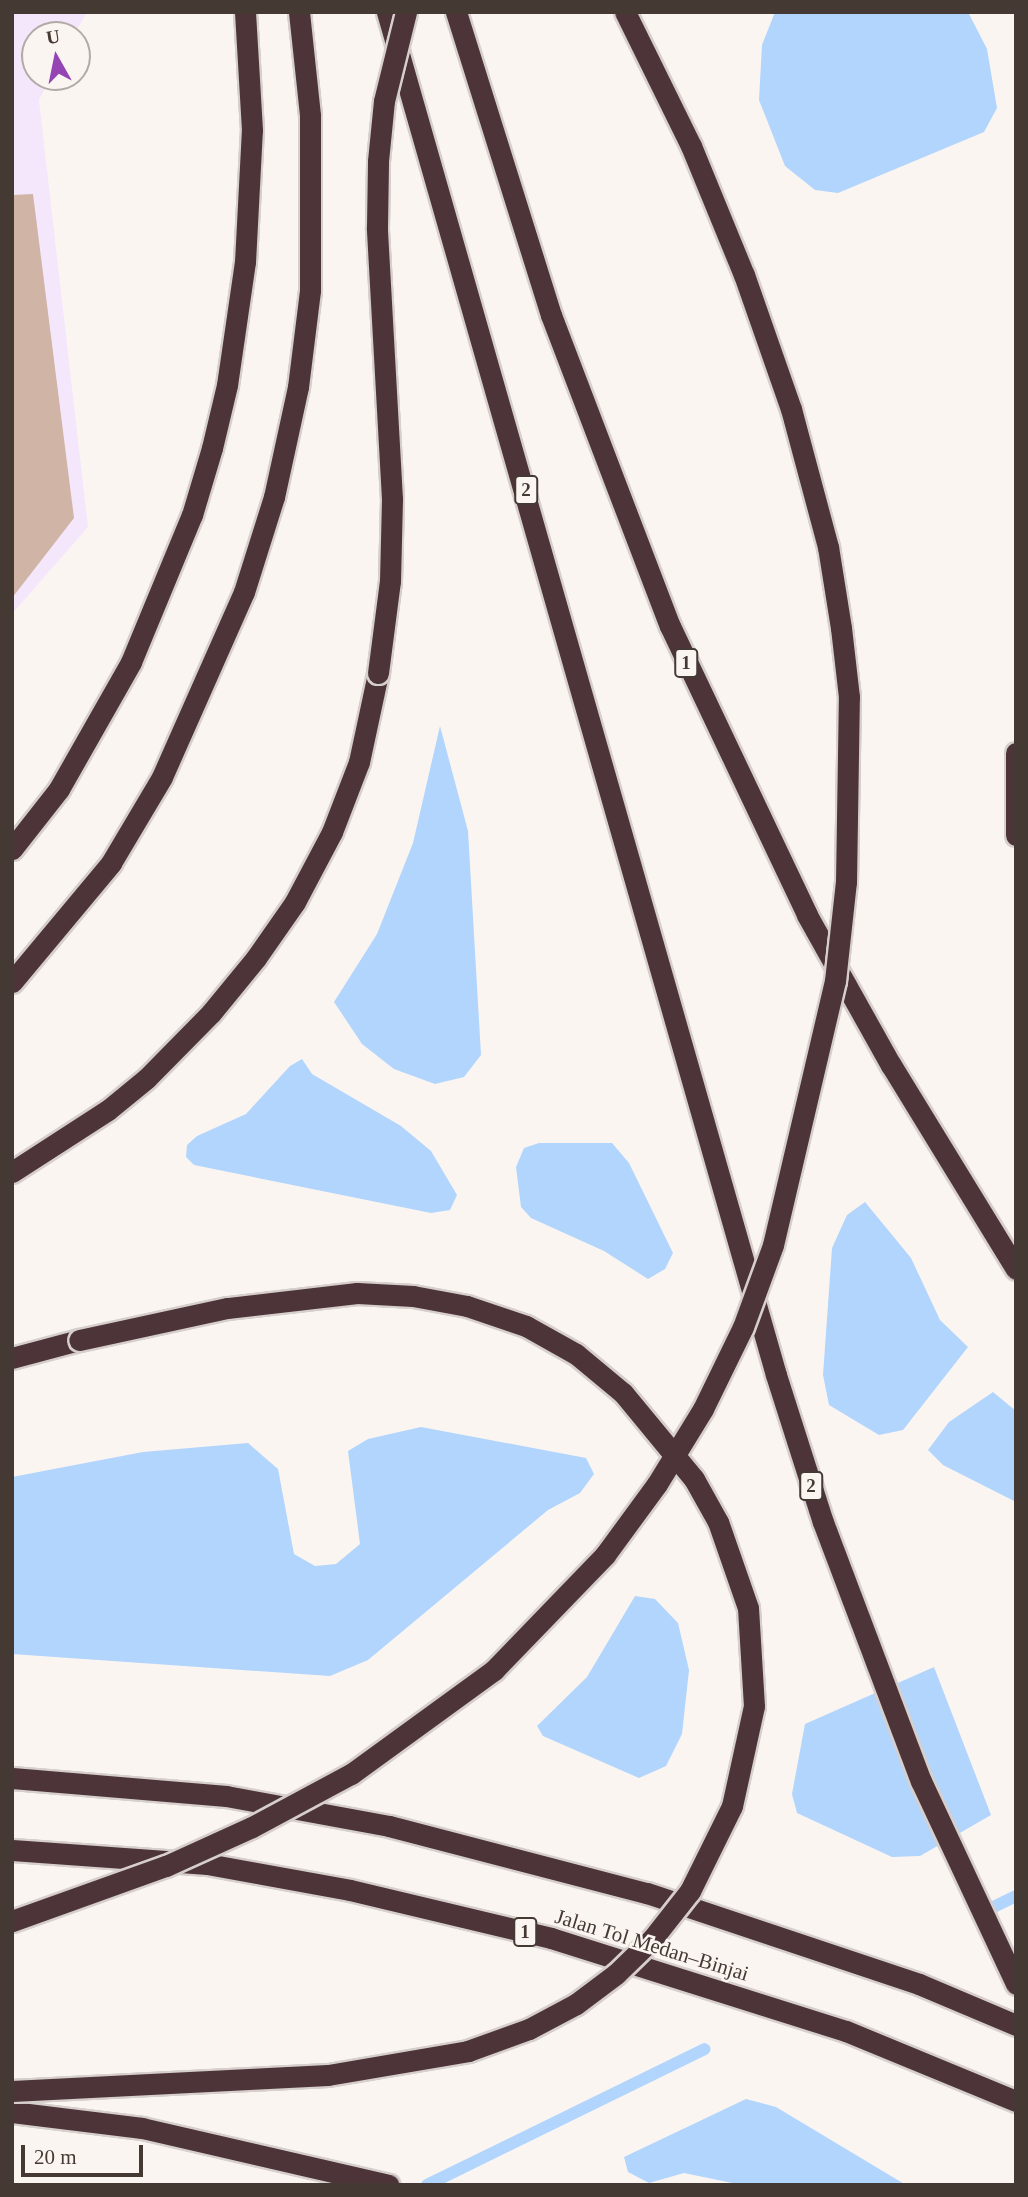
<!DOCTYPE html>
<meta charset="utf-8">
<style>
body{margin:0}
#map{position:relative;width:1028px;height:2197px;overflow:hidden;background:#fbf5f2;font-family:"Times New Roman",serif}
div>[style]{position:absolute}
.industrial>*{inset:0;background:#f4e7fb}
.water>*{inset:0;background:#b1d5fc}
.stream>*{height:12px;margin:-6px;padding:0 6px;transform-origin:6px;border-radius:6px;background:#b1d5fc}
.building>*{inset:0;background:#d0b4a6}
.roads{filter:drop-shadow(2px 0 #d6cfcc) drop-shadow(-2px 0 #d6cfcc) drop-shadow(0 2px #d6cfcc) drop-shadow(0 -2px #d6cfcc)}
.motorway>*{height:21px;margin:-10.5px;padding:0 10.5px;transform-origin:10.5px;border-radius:10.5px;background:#4d3439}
.bridges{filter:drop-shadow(2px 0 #d6cfcc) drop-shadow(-2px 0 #d6cfcc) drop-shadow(0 2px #d6cfcc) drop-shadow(0 -2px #d6cfcc)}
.motorway-bridge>*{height:21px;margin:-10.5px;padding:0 10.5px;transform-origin:10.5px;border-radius:10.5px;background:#4d3439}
span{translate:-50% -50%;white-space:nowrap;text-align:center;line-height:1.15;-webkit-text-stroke:5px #fbf5f2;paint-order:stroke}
.shield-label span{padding:2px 5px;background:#fbf5f2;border:2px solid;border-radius:5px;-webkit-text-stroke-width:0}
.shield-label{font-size:19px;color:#443933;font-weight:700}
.street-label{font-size:21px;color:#443933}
.frame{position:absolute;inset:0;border:14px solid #443933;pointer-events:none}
.north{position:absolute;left:21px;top:21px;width:70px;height:70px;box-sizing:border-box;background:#fbf5f2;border:2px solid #b2aaa6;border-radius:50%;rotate:351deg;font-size:19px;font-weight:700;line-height:28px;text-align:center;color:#443933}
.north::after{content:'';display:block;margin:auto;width:24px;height:32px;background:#9544b3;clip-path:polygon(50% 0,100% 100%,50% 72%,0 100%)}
.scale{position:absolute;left:21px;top:2145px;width:122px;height:32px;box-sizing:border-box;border:4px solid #443933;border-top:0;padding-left:9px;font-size:21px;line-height:24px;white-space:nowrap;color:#443933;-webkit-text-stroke:5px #fbf5f2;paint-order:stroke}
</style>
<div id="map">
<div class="industrial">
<div style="clip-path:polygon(12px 12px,87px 12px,74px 35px,35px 35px,35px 77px,51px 77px,39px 100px,88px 527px,12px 614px)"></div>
</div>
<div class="water">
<div style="clip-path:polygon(775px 12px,968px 12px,987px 49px,997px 108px,984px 132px,838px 193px,815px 190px,785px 166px,759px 100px,762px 45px)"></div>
<div style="clip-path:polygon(440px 726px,468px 831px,481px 1055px,464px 1077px,435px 1084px,394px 1069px,362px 1044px,334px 1002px,377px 934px,413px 843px)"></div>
<div style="clip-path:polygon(302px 1059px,312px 1074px,401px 1126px,431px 1151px,457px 1195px,450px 1210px,431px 1213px,194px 1165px,186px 1157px,187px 1145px,197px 1136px,246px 1114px,290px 1066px)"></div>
<div style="clip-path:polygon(539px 1143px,612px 1143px,629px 1163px,673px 1253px,665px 1269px,648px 1279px,604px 1251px,531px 1218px,521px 1207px,516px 1167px,524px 1148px)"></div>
<div style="clip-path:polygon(865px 1202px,911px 1258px,940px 1320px,968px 1347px,903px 1430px,879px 1435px,829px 1405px,823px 1375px,832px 1248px,847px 1215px)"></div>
<div style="clip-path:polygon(993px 1392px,1016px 1411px,1016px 1502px,943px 1465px,928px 1450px,949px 1422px)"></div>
<div style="clip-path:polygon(421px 1427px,586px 1458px,594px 1474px,580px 1493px,548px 1510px,368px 1660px,330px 1676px,12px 1654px,12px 1477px,143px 1452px,248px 1443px,278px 1469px,294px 1554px,315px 1566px,336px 1564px,360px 1544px,348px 1451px,368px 1439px)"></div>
<div style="clip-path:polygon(635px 1596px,655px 1599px,678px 1623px,689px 1670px,682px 1734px,666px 1766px,639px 1778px,543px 1736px,537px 1726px,587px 1677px)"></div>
<div style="clip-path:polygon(934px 1667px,991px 1815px,920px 1856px,892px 1857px,797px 1813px,792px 1794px,805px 1724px)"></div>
<div style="clip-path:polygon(746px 2099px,776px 2107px,906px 2185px,742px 2185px,684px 2173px,649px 2183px,628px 2172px,624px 2157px)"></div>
</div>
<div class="stream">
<div style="left:977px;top:1915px;width:43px;rotate:-26deg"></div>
<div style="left:427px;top:2185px;width:309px;rotate:-26.1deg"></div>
</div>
<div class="building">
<div style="clip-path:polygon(33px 194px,74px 518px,12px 598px,12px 195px)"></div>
</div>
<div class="roads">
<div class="motorway">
<div style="left:387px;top:12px;width:1417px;rotate:74.07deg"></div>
<div style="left:776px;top:1375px;width:154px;rotate:72.3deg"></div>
<div style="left:823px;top:1522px;width:277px;rotate:69.3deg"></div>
<div style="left:921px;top:1781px;width:224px;rotate:64.9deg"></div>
<div style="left:456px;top:12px;width:318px;rotate:72.6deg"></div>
<div style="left:551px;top:315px;width:333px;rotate:69.1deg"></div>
<div style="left:670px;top:626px;width:320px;rotate:64.6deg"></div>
<div style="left:807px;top:915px;width:172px;rotate:60.8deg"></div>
<div style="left:891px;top:1065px;width:239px;rotate:58.5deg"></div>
<div style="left:1016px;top:753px;width:82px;rotate:90deg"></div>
<div style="left:12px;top:849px;width:76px;rotate:-51.9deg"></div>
<div style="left:59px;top:789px;width:146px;rotate:-60.4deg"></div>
<div style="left:131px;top:662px;width:159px;rotate:-67.5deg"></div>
<div style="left:192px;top:515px;width:70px;rotate:-73.4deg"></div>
<div style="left:212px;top:448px;width:65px;rotate:-76.6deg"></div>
<div style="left:227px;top:385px;width:124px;rotate:-81.7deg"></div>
<div style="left:245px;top:262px;width:132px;rotate:-87deg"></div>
<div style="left:252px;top:130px;width:118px;rotate:-93.4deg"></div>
<div style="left:12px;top:982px;width:155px;rotate:-50.2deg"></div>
<div style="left:111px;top:863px;width:100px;rotate:-59.3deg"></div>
<div style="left:162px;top:777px;width:202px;rotate:-66.1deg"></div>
<div style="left:244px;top:592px;width:100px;rotate:-72.5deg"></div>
<div style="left:274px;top:497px;width:113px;rotate:-77.7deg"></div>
<div style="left:298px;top:387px;width:98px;rotate:-82.9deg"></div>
<div style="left:310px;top:290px;width:175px;rotate:-90deg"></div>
<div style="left:310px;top:115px;width:104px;rotate:-96.1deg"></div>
<div style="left:12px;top:1172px;width:114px;rotate:-32.9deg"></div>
<div style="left:108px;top:1110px;width:50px;rotate:-39.4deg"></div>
<div style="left:147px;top:1078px;width:91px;rotate:-45.4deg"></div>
<div style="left:211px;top:1013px;width:71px;rotate:-50.7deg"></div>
<div style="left:256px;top:958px;width:68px;rotate:-55.1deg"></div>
<div style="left:295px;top:902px;width:79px;rotate:-62.1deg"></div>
<div style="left:332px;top:832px;width:75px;rotate:-68.9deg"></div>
<div style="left:359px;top:762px;width:91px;rotate:-77.9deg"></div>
<div style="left:12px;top:1358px;width:69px;rotate:-15deg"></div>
<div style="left:12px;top:1778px;width:215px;rotate:4.8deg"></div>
<div style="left:226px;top:1796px;width:166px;rotate:10.4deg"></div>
<div style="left:389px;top:1826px;width:267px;rotate:14.6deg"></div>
<div style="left:647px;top:1893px;width:287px;rotate:18.5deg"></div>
<div style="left:919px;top:1984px;width:105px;rotate:22.9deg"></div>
<div style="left:12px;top:1850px;width:196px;rotate:4.1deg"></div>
<div style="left:207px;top:1864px;width:145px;rotate:10.3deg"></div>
<div style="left:350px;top:1890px;width:207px;rotate:13.4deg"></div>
<div style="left:551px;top:1938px;width:309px;rotate:17.5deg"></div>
<div style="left:846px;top:2031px;width:184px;rotate:22.4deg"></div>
<div style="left:12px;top:2112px;width:131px;rotate:7deg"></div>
<div style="left:142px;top:2128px;width:253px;rotate:13deg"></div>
</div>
</div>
<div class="bridges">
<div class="motorway-bridge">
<div style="left:378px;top:673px;width:93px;rotate:-82.6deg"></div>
<div style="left:390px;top:581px;width:82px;rotate:-88.6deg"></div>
<div style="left:392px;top:499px;width:272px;rotate:-93.2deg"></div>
<div style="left:377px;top:227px;width:66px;rotate:-89.1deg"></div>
<div style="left:378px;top:161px;width:60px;rotate:-84.3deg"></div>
<div style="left:384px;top:101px;width:92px;rotate:-76.1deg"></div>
<div style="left:12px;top:1921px;width:164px;rotate:-19.7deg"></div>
<div style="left:166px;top:1866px;width:94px;rotate:-24.4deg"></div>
<div style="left:252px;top:1827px;width:112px;rotate:-28.2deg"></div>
<div style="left:351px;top:1774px;width:177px;rotate:-36deg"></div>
<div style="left:494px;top:1670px;width:160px;rotate:-46deg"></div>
<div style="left:605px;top:1555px;width:88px;rotate:-53.8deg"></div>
<div style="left:657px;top:1484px;width:88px;rotate:-58.5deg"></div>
<div style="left:703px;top:1409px;width:91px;rotate:-64deg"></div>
<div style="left:743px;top:1327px;width:87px;rotate:-69.9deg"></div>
<div style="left:773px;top:1245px;width:271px;rotate:-76.8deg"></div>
<div style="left:835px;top:981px;width:100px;rotate:-83.7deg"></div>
<div style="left:846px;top:882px;width:185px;rotate:-89.1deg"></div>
<div style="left:849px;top:697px;width:69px;rotate:-96.6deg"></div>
<div style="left:841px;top:628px;width:82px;rotate:-99.1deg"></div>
<div style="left:828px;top:547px;width:143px;rotate:-105deg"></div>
<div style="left:791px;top:409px;width:142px;rotate:-109.3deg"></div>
<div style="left:744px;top:275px;width:139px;rotate:-112.3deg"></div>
<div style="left:691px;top:146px;width:149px;rotate:-116.2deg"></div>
<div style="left:12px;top:2091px;width:316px;rotate:-2.9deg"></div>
<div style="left:328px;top:2075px;width:142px;rotate:-9.7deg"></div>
<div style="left:468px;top:2051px;width:65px;rotate:-19.8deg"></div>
<div style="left:529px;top:2029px;width:53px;rotate:-28deg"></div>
<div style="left:576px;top:2004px;width:50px;rotate:-36.9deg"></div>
<div style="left:616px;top:1974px;width:52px;rotate:-44.2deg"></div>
<div style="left:653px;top:1938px;width:60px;rotate:-51.8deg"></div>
<div style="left:690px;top:1891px;width:95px;rotate:-63.7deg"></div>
<div style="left:732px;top:1806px;width:102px;rotate:-77.6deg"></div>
<div style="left:754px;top:1706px;width:98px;rotate:-93.5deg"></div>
<div style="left:748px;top:1608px;width:91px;rotate:-109.2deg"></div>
<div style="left:718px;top:1522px;width:49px;rotate:-119.2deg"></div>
<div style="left:694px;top:1479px;width:112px;rotate:-129.5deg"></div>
<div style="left:623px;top:1393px;width:61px;rotate:-140.3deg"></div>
<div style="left:576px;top:1354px;width:57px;rotate:-150.8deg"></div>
<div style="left:526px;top:1326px;width:62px;rotate:-161.3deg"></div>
<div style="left:467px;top:1306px;width:55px;rotate:-169.5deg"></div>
<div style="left:413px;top:1296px;width:56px;rotate:-176.9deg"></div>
<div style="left:357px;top:1293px;width:131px;rotate:173.4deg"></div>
<div style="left:227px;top:1308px;width:151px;rotate:167.8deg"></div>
</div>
</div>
<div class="shield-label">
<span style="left:526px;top:490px">2</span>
<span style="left:686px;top:663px">1</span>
<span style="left:811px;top:1486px">2</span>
<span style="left:525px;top:1932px">1</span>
</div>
<div class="street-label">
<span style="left:652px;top:1945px;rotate:17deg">Jalan Tol Medan–Binjai</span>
</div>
<div class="frame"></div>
<div class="north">U</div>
<div class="scale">20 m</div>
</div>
